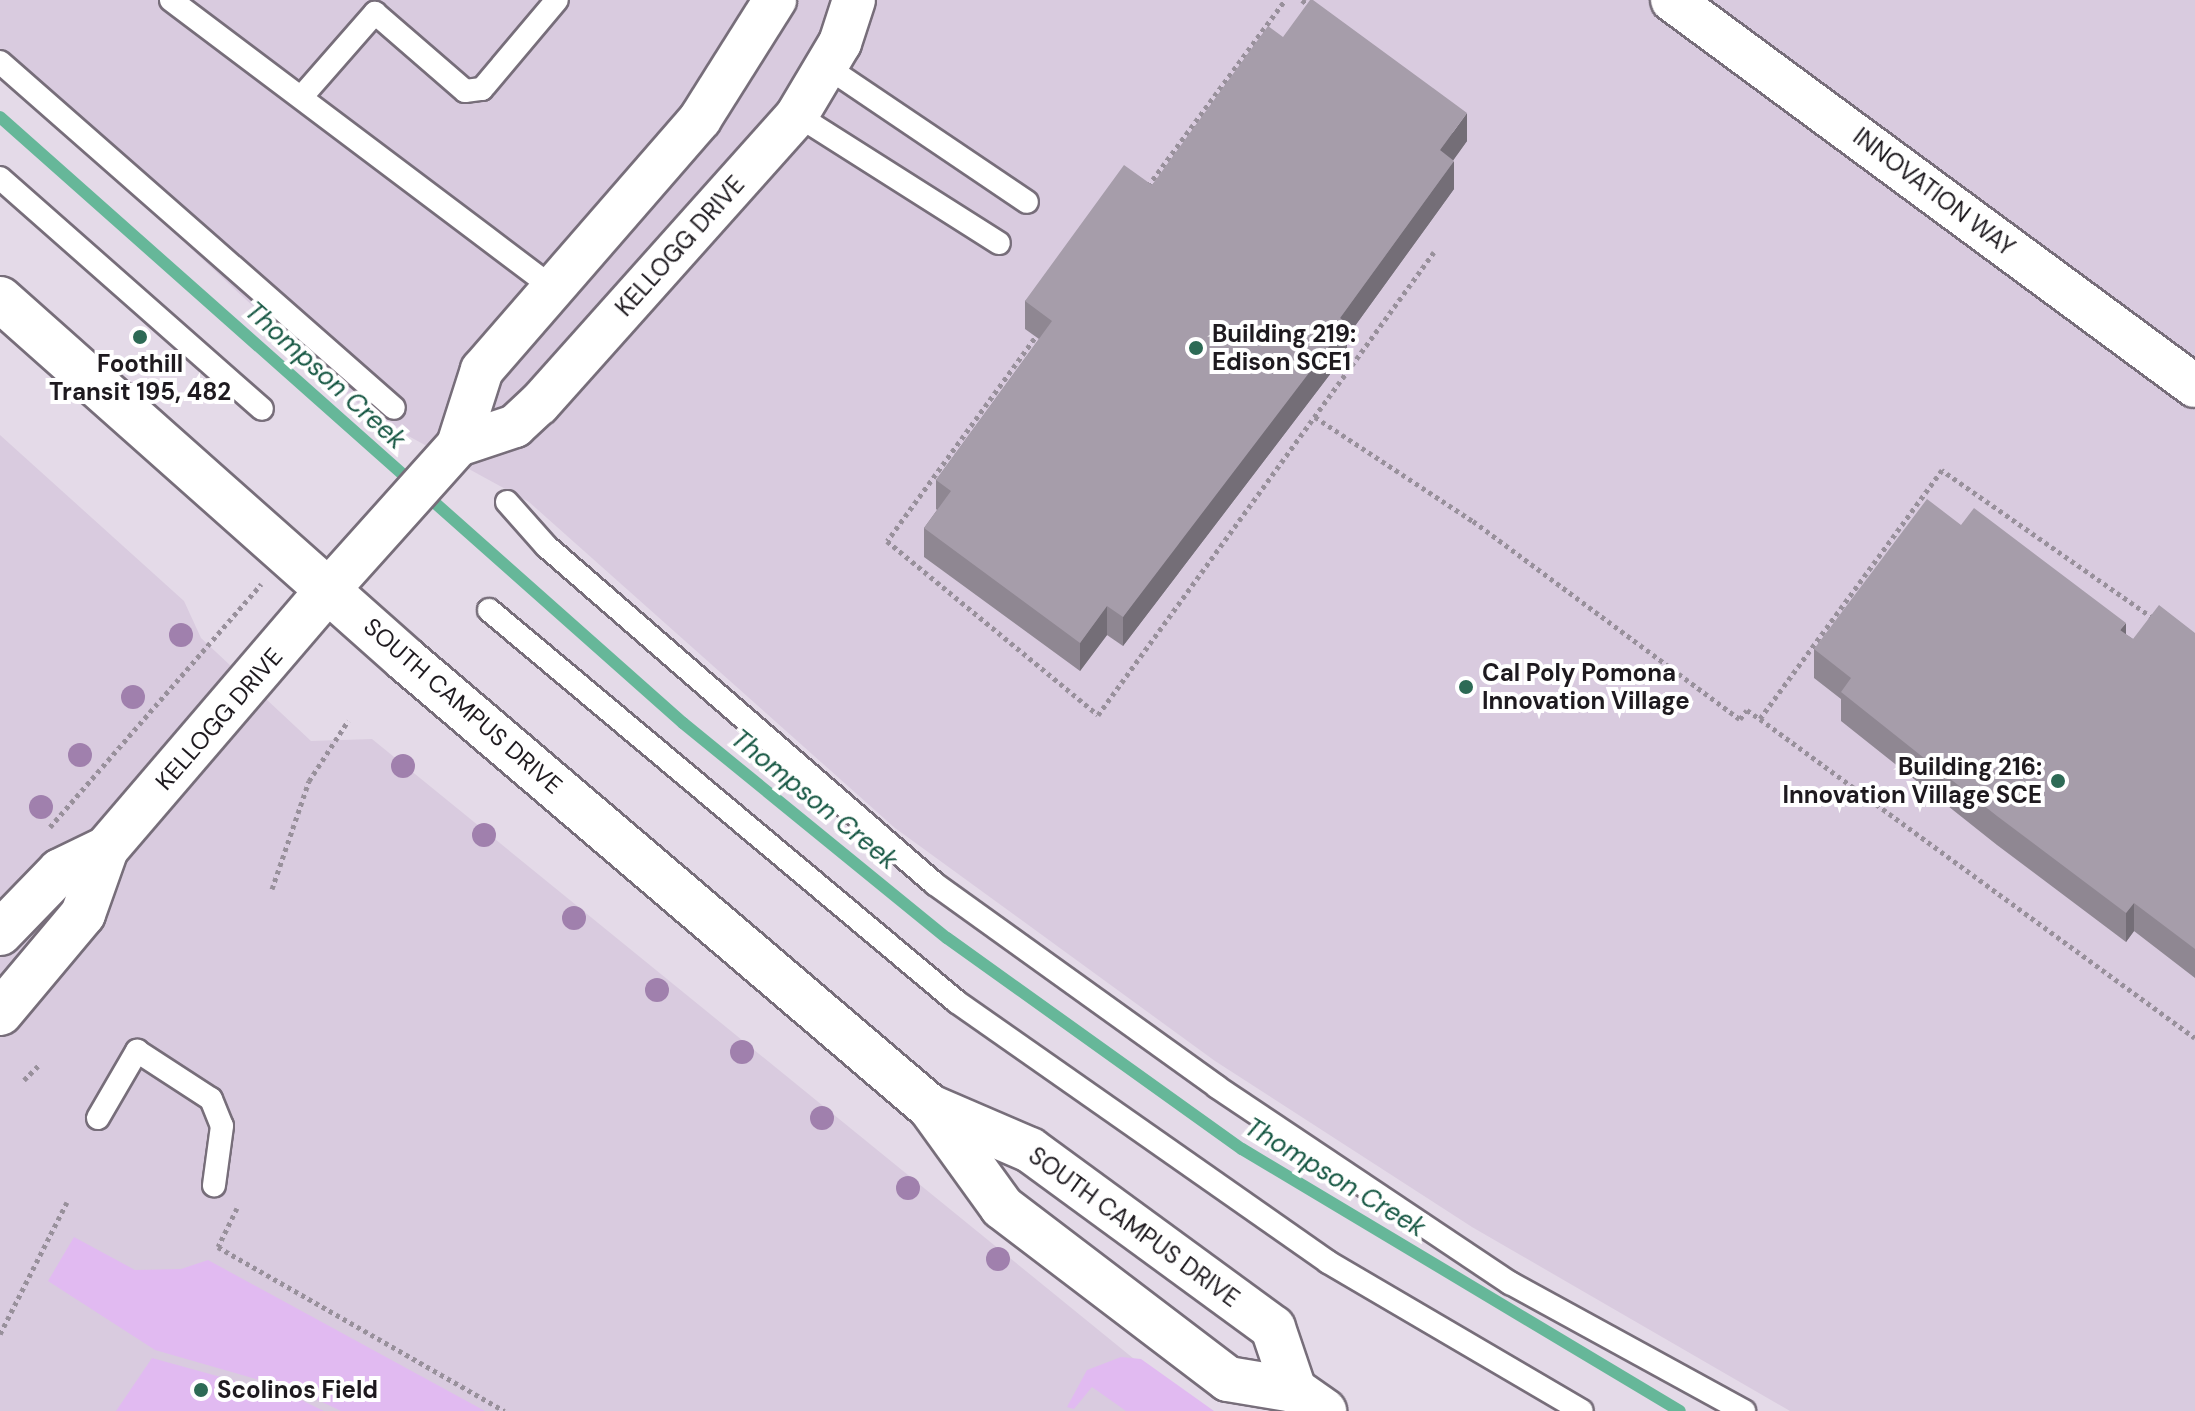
<!DOCTYPE html>
<style>
body{margin:0}
#map{position:relative;width:2195px;height:1411px;overflow:hidden;background:#e4dae8;font-family:"DM Sans",sans-serif}
div>[style]{position:absolute}
.built>*{inset:0;background:#d9cbdf}
.green>*{inset:0;background:#e1baf1}
.stream>*{height:12px;margin:-6px;padding:0 6px;transform-origin:6px;border-radius:6px;background:#66b799}
.path>*{height:5px;margin-top:-2.5px;transform-origin:0;background:repeating-linear-gradient(90deg,#98909b 0 4px,transparent 0 8px)}
.roads{filter:drop-shadow(2px 0 #776e7a) drop-shadow(-2px 0 #776e7a) drop-shadow(0 2px #776e7a) drop-shadow(0 -2px #776e7a)}
.service>*{height:22px;margin:-11px;padding:0 11px;transform-origin:11px;border-radius:11px;background:#fff}
.minor>*{height:42px;margin:-21px;padding:0 21px;transform-origin:21px;border-radius:21px;background:#fff}
.tertiary>*{height:44px;margin:-22px;padding:0 22px;transform-origin:22px;border-radius:22px;background:#fff}
.trees>*{width:24px;height:24px;margin:-12px;border-radius:50%;background:#a080ad}
.wall>*{inset:0;background:#8f8792}
.shaded-wall>*{inset:0;background:#746e77}
.building>*{inset:0;background:#a69daa}
.dots>*{width:22px;height:22px;translate:-50% -50%;box-sizing:border-box;border:4px solid #fff;border-radius:50%}
span{translate:-50% -50%;white-space:nowrap;text-align:center;line-height:1.15;-webkit-text-stroke:8px #fff;paint-order:stroke}
.street-label{font-size:24px;color:#1e1a1f}
.poi-label{font-size:24px;color:#1e1a1f;font-weight:700}
.left{translate:0 -50%;text-align:left}
.right{translate:-100% -50%;text-align:right}
.water-label{font-size:26px;color:#165743;font-style:italic}
</style>
<div id="map">
<div class="built">
<div style="clip-path:polygon(0 0,2195px 0,2195px 1411px,1790px 1411px,1472px 1227px,1215px 1061px,895px 828px,529px 502px,370px 415px,0 71px)"></div>
<div style="clip-path:polygon(0 435px,184px 601px,201px 638px,311px 741px,372px 739px,1198px 1411px,0 1411px)"></div>
</div>
<div class="green">
<div style="clip-path:polygon(74px 1237px,135px 1270px,181px 1269px,208px 1260px,485px 1411px,341px 1411px,301px 1392px,155px 1350px,48px 1281px)"></div>
<div style="clip-path:polygon(1121px 1357px,1141px 1359px,1214px 1411px,1126px 1411px,1092px 1387px,1074px 1409px,1067px 1407px,1087px 1370px)"></div>
<div style="clip-path:polygon(152px 1358px,297px 1398px,324px 1411px,116px 1411px)"></div>
</div>
<div class="stream">
<div style="left:0;top:117px;width:913px;rotate:41.58deg"></div>
<div style="left:683px;top:723px;width:340px;rotate:39.2deg"></div>
<div style="left:947px;top:938px;width:363px;rotate:35.6deg"></div>
<div style="left:1242px;top:1149px;width:510px;rotate:30.89deg"></div>
</div>
<div class="path">
<div style="left:1302px;top:0;width:11px;rotate:38deg"></div>
<div style="left:1148px;top:186px;width:231px;rotate:-53.6deg"></div>
<div style="left:1039px;top:332px;width:258px;rotate:126deg"></div>
<div style="left:887px;top:541px;width:273px;rotate:39.5deg"></div>
<div style="left:1098px;top:715px;width:572px;rotate:-54.03deg"></div>
<div style="left:1315px;top:417px;width:189px;rotate:33.4deg"></div>
<div style="left:1473px;top:521px;width:332px;rotate:36.6deg"></div>
<div style="left:1740px;top:719px;width:11px;rotate:-52deg"></div>
<div style="left:1747px;top:710px;width:16px;rotate:35deg"></div>
<div style="left:2153px;top:618px;width:258px;rotate:-145deg"></div>
<div style="left:1942px;top:470px;width:308px;rotate:126.2deg"></div>
<div style="left:1760px;top:719px;width:539px;rotate:36.25deg"></div>
<div style="left:50px;top:827px;width:322px;rotate:-49deg"></div>
<div style="left:272px;top:889px;width:114px;rotate:-71.1deg"></div>
<div style="left:309px;top:781px;width:72px;rotate:-57deg"></div>
<div style="left:24px;top:1080px;width:20px;rotate:-45deg"></div>
<div style="left:237px;top:1208px;width:43px;rotate:116deg"></div>
<div style="left:218px;top:1247px;width:330px;rotate:29.8deg"></div>
<div style="left:0;top:1334px;width:148px;rotate:-63.1deg"></div>
</div>
<div class="roads">
<div class="service">
<div style="left:171px;top:0;width:478px;rotate:37deg"></div>
<div style="left:0;top:62px;width:524px;rotate:41.29deg"></div>
<div style="left:827px;top:67px;width:241px;rotate:34deg"></div>
<div style="left:304px;top:94px;width:108px;rotate:-48.8deg"></div>
<div style="left:375px;top:13px;width:119px;rotate:40.9deg"></div>
<div style="left:465px;top:91px;width:17px;rotate:-7deg"></div>
<div style="left:482px;top:89px;width:116px;rotate:-49.9deg"></div>
<div style="left:797px;top:115px;width:239px;rotate:32.4deg"></div>
<div style="left:0;top:178px;width:349px;rotate:41.4deg"></div>
<div style="left:507px;top:502px;width:59px;rotate:48.4deg"></div>
<div style="left:546px;top:546px;width:515px;rotate:40.99deg"></div>
<div style="left:935px;top:884px;width:347px;rotate:35.7deg"></div>
<div style="left:1217px;top:1087px;width:353px;rotate:33.8deg"></div>
<div style="left:1510px;top:1283px;width:267px;rotate:28.7deg"></div>
<div style="left:489px;top:610px;width:610px;rotate:39.95deg"></div>
<div style="left:957px;top:1002px;width:453px;rotate:35deg"></div>
<div style="left:1328px;top:1262px;width:294px;rotate:30.4deg"></div>
<div style="left:98px;top:1118px;width:78px;rotate:-59.8deg"></div>
<div style="left:137px;top:1051px;width:88px;rotate:33deg"></div>
<div style="left:211px;top:1099px;width:29px;rotate:68deg"></div>
<div style="left:222px;top:1126px;width:60px;rotate:97.7deg"></div>
</div>
<div class="minor">
<div style="left:1672px;top:0;width:650px;rotate:36.43deg"></div>
<div style="left:458px;top:445px;width:60px;rotate:-18.4deg"></div>
<div style="left:515px;top:426px;width:33px;rotate:-43deg"></div>
<div style="left:539px;top:404px;width:387px;rotate:-48.2deg"></div>
<div style="left:797px;top:115px;width:84px;rotate:-59.2deg"></div>
<div style="left:840px;top:43px;width:45px;rotate:-72deg"></div>
<div style="left:329px;top:589px;width:193px;rotate:-48.1deg"></div>
<div style="left:458px;top:445px;width:79px;rotate:-72.3deg"></div>
<div style="left:482px;top:370px;width:332px;rotate:-49deg"></div>
<div style="left:700px;top:119px;width:141px;rotate:-57.8deg"></div>
</div>
<div class="tertiary">
<div style="left:0;top:299px;width:542px;rotate:41.63deg"></div>
<div style="left:405px;top:659px;width:690px;rotate:40.48deg"></div>
<div style="left:930px;top:1107px;width:123px;rotate:54.2deg"></div>
<div style="left:1002px;top:1207px;width:284px;rotate:37.3deg"></div>
<div style="left:1228px;top:1379px;width:67px;rotate:9.5deg"></div>
<div style="left:1294px;top:1390px;width:37px;rotate:35deg"></div>
<div style="left:0;top:933px;width:86px;rotate:-45.9deg"></div>
<div style="left:60px;top:871px;width:51px;rotate:-25.6deg"></div>
<div style="left:0;top:1013px;width:129px;rotate:-50deg"></div>
<div style="left:83px;top:914px;width:69px;rotate:-70.5deg"></div>
<div style="left:106px;top:849px;width:343px;rotate:-49.4deg"></div>
<div style="left:930px;top:1107px;width:109px;rotate:23.3deg"></div>
<div style="left:1030px;top:1150px;width:301px;rotate:36.2deg"></div>
<div style="left:1273px;top:1328px;width:65px;rotate:71.3deg"></div>
</div>
</div>
<div class="trees">
<div style="left:181px;top:635px"></div>
<div style="left:133px;top:697px"></div>
<div style="left:80px;top:755px"></div>
<div style="left:403px;top:766px"></div>
<div style="left:41px;top:807px"></div>
<div style="left:484px;top:835px"></div>
<div style="left:574px;top:918px"></div>
<div style="left:657px;top:990px"></div>
<div style="left:742px;top:1052px"></div>
<div style="left:822px;top:1118px"></div>
<div style="left:908px;top:1188px"></div>
<div style="left:998px;top:1259px"></div>
</div>
<div class="wall">
<div style="clip-path:polygon(1283px 37px,1467px 141px,1453px 160px,1454px 189px,1347px 337px,1347px 352px,1123px 646px,1107px 635px,1080px 671px,924px 557px,924px 528px,937px 510px,936px 509px,936px 480px,1039px 339px,1025px 329px,1025px 301px,1152px 185px)"></div>
<div style="clip-path:polygon(1961px 525px,2133px 639px,2195px 633px,2195px 978px,2134px 931px,2126px 942px,1997px 845px,1841px 721px,1841px 699px,1814px 678px,1814px 649px)"></div>
</div>
<div class="shaded-wall">
<div style="clip-path:polygon(1467px 113px,1467px 141px,1440px 179px,1440px 150px)"></div>
<div style="clip-path:polygon(1454px 161px,1454px 189px,1347px 337px,1347px 352px,1123px 646px,1123px 617px)"></div>
<div style="clip-path:polygon(1107px 606px,1107px 635px,1080px 671px,1080px 643px)"></div>
<div style="clip-path:polygon(2126px 623px,2126px 651px,2120px 630px)"></div>
<div style="clip-path:polygon(2134px 903px,2134px 931px,2126px 942px,2126px 913px)"></div>
</div>
<div class="building">
<div style="clip-path:polygon(1310px 0,1313px 0,1467px 113px,1440px 150px,1454px 161px,1340px 318px,1347px 323px,1123px 617px,1107px 606px,1080px 643px,924px 528px,951px 491px,936px 480px,1052px 321px,1025px 301px,1124px 165px,1152px 185px,1268px 26px,1283px 37px)"></div>
<div style="clip-path:polygon(1927px 499px,1961px 525px,1974px 508px,2126px 623px,2120px 630px,2133px 639px,2159px 605px,2195px 633px,2195px 949px,2134px 903px,2126px 913px,1997px 816px,1841px 692px,1851px 678px,1814px 649px)"></div>
</div>
<div class="dots">
<div style="left:140px;top:337px;background:#2d6a55"></div>
<div style="left:1196px;top:348px;background:#2d6a55"></div>
<div style="left:1466px;top:687px;background:#2d6a55"></div>
<div style="left:2058px;top:781px;background:#2d6a55"></div>
<div style="left:201px;top:1390px;background:#2d6a55"></div>
</div>
<div class="street-label">
<span style="left:1934px;top:192px;rotate:37deg">INNOVATION WAY</span>
<span style="left:680px;top:246px;rotate:-48deg">KELLOGG DRIVE</span>
<span style="left:463px;top:706px;rotate:41deg">SOUTH CAMPUS DRIVE</span>
<span style="left:219px;top:719px;rotate:-49deg">KELLOGG DRIVE</span>
<span style="left:1134px;top:1227px;rotate:36deg">SOUTH CAMPUS DRIVE</span>
</div>
<div class="poi-label">
<span class="left" style="left:1212px;top:348px">Building 219:<br>Edison SCE1</span>
<span style="left:140px;top:378px">Foothill<br>Transit 195, 482</span>
<span class="left" style="left:1482px;top:687px">Cal Poly Pomona<br>Innovation Village</span>
<span class="right" style="left:2042px;top:781px">Building 216:<br>Innovation Village SCE</span>
<span class="left" style="left:217px;top:1390px">Scolinos Field</span>
</div>
<div class="water-label">
<span style="left:325px;top:376px;rotate:42deg">Thompson Creek</span>
<span style="left:814px;top:800px;rotate:39deg">Thompson Creek</span>
<span style="left:1335px;top:1178px;rotate:31deg">Thompson Creek</span>
</div>
</div>
